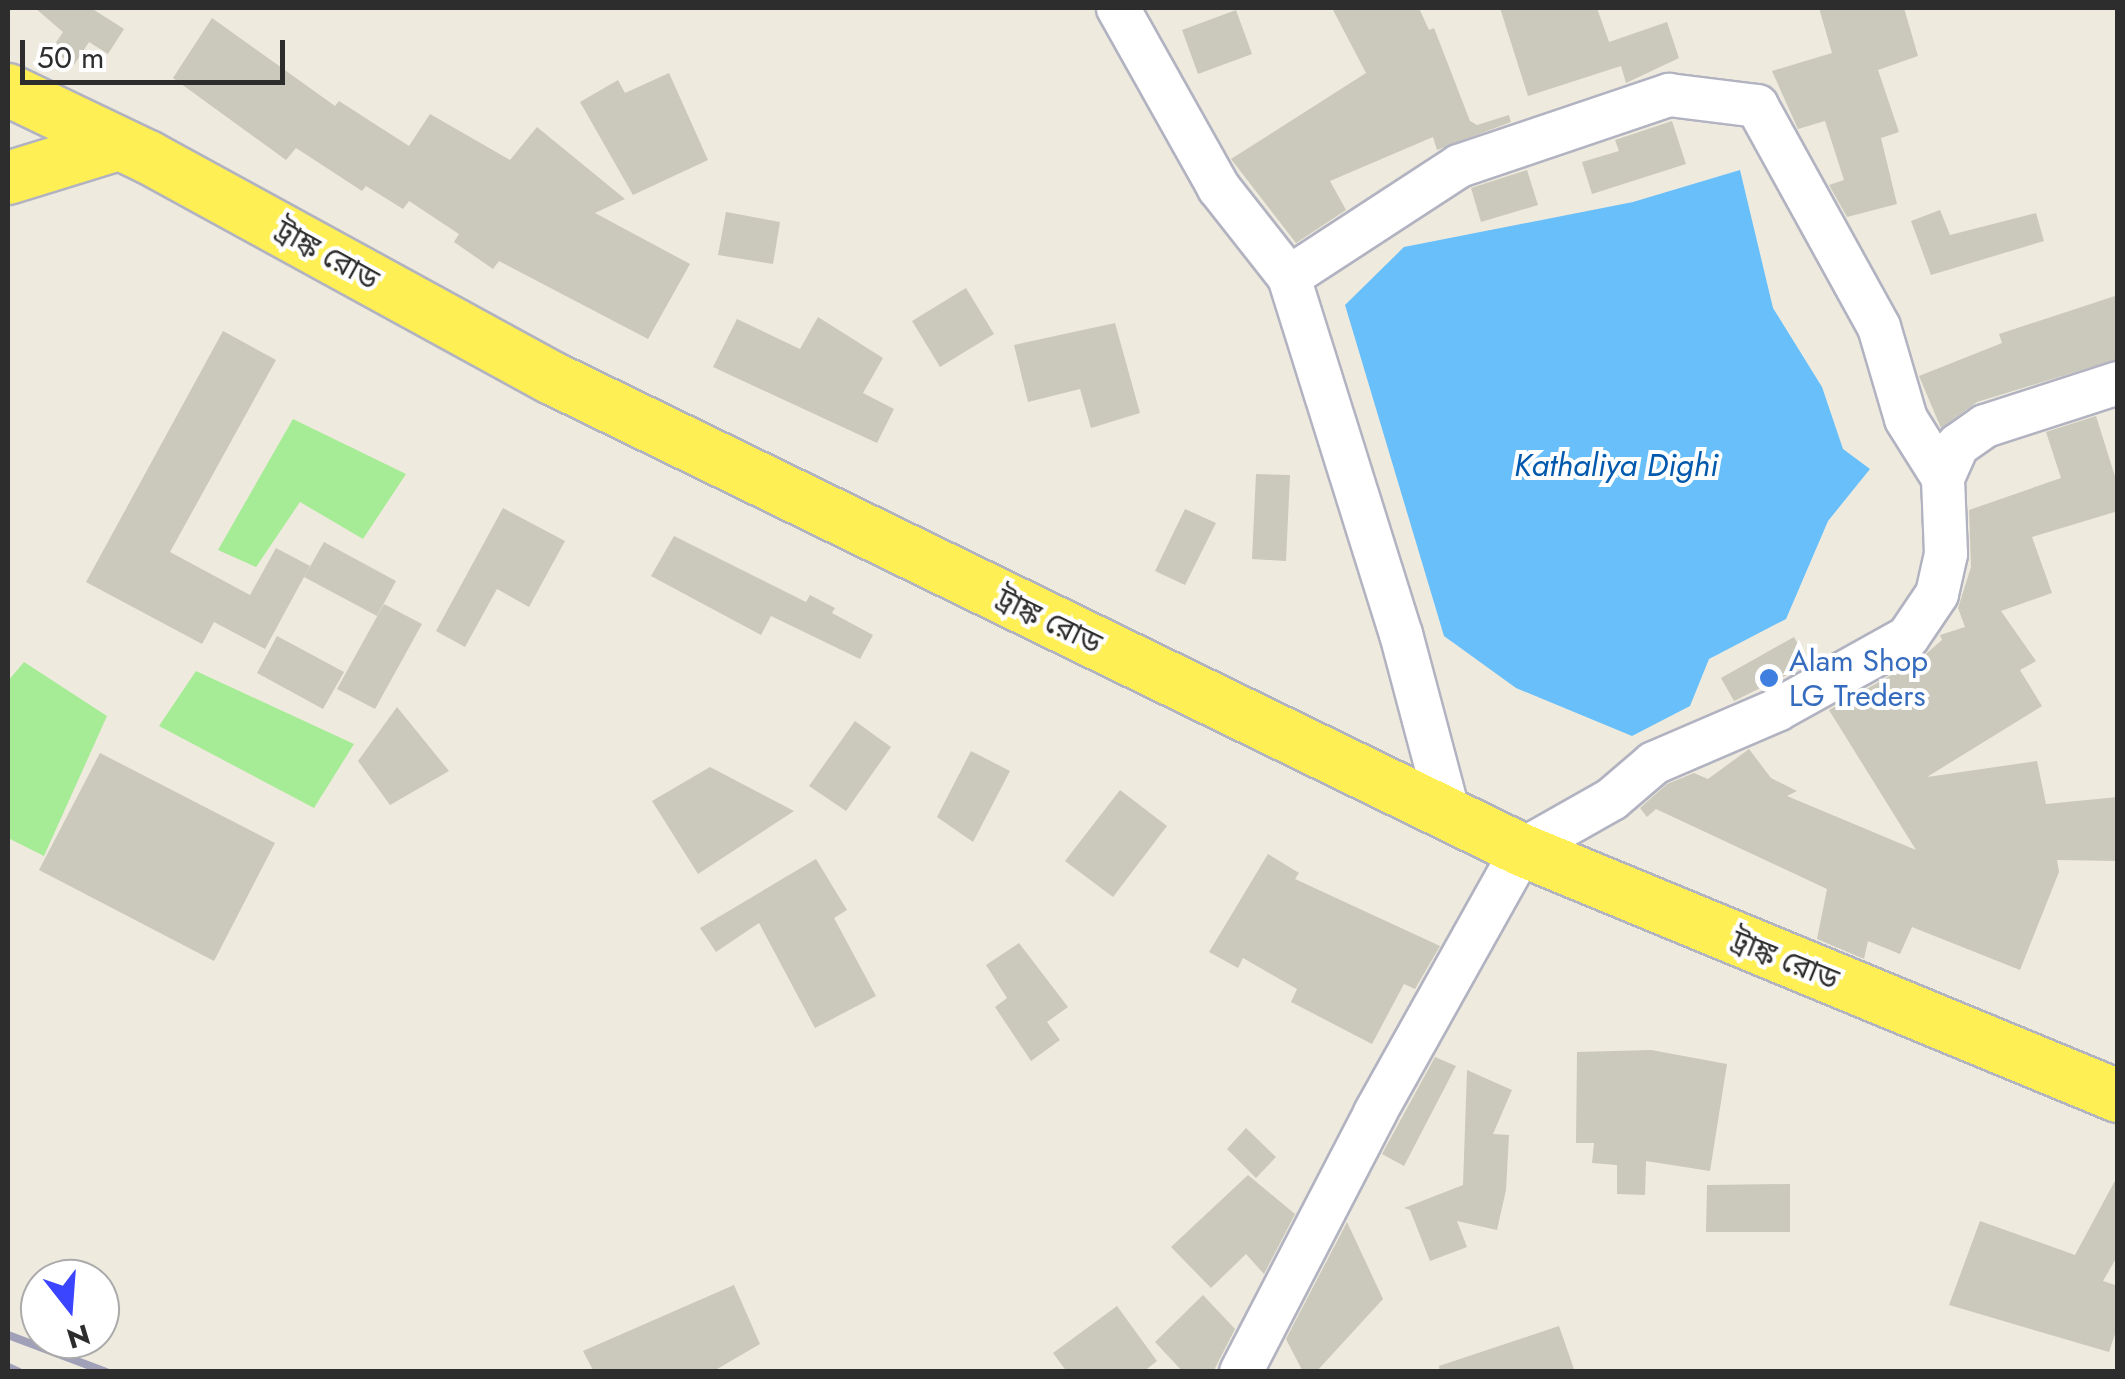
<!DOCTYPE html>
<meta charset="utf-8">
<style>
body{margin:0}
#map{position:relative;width:2125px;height:1379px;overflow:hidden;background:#efeade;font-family:Jost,"Noto Sans Bengali",sans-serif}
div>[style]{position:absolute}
.green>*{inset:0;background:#a6eb96}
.water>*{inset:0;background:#68bffa}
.building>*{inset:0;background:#cbc8bc}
.roads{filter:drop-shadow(2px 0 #b2b3c1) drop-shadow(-2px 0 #b2b3c1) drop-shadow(0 2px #b2b3c1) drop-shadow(0 -2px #b2b3c1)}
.minor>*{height:42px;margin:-21px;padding:0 21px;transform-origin:21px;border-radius:21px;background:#fff}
.major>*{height:52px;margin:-26px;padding:0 26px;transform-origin:26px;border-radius:26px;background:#feef54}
.rail>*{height:8px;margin:-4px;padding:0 4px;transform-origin:4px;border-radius:4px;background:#a0a0b9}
.dots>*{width:28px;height:28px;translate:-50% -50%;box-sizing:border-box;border:5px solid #fff;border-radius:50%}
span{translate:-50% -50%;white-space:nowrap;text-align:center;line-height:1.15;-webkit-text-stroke:8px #fff;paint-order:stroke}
.street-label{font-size:30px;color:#2d2d2d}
.shop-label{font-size:30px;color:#366cbe}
.left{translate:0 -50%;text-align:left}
.water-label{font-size:32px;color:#0059ad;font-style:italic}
.frame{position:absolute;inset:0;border:10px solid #2d2d2d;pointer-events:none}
.north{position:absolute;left:20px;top:1259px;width:100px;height:100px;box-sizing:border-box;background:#fff;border:2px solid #ababab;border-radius:50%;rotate:163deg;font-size:28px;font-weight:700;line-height:40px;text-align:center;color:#2d2d2d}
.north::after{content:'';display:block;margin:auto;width:35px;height:45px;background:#3b44ff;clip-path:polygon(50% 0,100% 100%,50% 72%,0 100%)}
.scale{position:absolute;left:20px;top:40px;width:265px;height:45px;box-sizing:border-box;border:5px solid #2d2d2d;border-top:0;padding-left:12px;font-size:30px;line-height:35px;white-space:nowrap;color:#2d2d2d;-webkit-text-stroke:8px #fff;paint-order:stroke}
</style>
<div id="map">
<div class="green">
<div style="clip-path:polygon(293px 419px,406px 474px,363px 539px,300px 502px,256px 567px,218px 550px)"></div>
<div style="clip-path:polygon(24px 662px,107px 716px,44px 856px,8px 838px,8px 681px)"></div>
<div style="clip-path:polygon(196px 671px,354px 744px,314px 808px,159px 726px)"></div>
</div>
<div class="water">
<div style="clip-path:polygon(1740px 170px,1773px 308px,1822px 387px,1843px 449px,1870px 469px,1828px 521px,1786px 619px,1709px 659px,1690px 706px,1632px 736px,1516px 688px,1444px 636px,1345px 305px,1404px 247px,1633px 202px)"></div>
</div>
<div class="building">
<div style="clip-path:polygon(35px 8px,91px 8px,124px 29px,108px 54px,89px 42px,74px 65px,51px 50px,63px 32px)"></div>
<div style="clip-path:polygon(1332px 8px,1419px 8px,1429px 30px,1434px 28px,1470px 121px,1477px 125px,1509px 115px,1511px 122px,1437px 150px,1433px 137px,1330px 181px,1346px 210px,1296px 243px,1231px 159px,1366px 73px)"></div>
<div style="clip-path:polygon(1500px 8px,1597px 8px,1609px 42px,1667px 22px,1679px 58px,1626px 83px,1621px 66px,1528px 96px)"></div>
<div style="clip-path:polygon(1819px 8px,1904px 8px,1918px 56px,1878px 70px,1899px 132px,1881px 138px,1897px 204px,1847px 217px,1829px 185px,1844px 180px,1825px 121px,1798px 129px,1772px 71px,1832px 53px)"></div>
<div style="clip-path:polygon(1236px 10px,1252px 54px,1198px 74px,1182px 30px)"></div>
<div style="clip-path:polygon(212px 18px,335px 106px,339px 101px,409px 146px,430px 114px,510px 160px,537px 127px,625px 199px,595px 213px,690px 264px,648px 339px,499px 261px,493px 269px,454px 242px,459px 234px,409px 201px,403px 209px,366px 186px,362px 191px,296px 148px,286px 160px,173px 78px)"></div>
<div style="clip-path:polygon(669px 73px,708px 160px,633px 195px,580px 102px,618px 80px,625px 93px)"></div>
<div style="clip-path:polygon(1672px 121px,1686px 164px,1592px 194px,1582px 162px,1619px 151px,1615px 140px)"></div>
<div style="clip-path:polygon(1527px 170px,1538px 205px,1481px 222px,1471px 188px)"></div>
<div style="clip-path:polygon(1940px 210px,1950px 235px,2036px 213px,2044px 241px,1931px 275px,1911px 221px)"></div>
<div style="clip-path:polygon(726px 212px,780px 222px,773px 264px,718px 255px)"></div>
<div style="clip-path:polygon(966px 288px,994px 334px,940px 367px,912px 321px)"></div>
<div style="clip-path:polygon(2118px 295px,2118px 359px,1977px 402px,1941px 428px,1919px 376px,2002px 343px,1999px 334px)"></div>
<div style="clip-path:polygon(818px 317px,883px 358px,863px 393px,894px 409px,877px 443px,713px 367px,737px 319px,800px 349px)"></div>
<div style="clip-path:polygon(1115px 323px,1140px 413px,1091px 428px,1080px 389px,1028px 402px,1014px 345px)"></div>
<div style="clip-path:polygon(223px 331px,276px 360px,170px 552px,250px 595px,276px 548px,310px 566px,265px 649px,214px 622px,202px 644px,86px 582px)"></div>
<div style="clip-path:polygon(2096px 416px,2118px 486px,2118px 511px,2032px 537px,2052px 593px,2001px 611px,2036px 661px,2020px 670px,2042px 706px,1927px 777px,2037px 761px,2046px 804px,2118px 797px,2118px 861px,2057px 860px,2059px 872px,2020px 970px,1912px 927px,1900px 954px,1868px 941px,1864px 959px,1817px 939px,1827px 889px,1656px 809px,1647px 817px,1640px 808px,1667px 784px,1694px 773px,1708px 779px,1749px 749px,1771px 778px,1797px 791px,1787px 796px,1916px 850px,1829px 710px,1920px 659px,1942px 640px,1940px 635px,1965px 627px,1958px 608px,1971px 567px,1969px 510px,2061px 478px,2046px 432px)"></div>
<div style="clip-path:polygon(1256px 474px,1290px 475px,1286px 561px,1252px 559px)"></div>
<div style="clip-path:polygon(503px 508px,565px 541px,529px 607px,497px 589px,465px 647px,436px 631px)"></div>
<div style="clip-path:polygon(1185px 509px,1216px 523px,1185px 585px,1155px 571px)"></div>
<div style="clip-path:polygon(674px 536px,806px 602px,810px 595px,835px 608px,832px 613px,873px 635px,860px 659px,771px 616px,761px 635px,651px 576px)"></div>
<div style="clip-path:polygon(324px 542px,396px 581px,377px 616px,304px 577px)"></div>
<div style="clip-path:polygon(384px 604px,422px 624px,375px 709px,337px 689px)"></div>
<div style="clip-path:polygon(277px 636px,344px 672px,323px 709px,257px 673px)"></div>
<div style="clip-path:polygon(1794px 637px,1809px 664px,1734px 701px,1721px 678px)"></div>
<div style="clip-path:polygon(397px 707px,449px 771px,390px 805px,358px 761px)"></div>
<div style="clip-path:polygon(855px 721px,891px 747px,846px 811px,809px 786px)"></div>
<div style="clip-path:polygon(971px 751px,1010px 771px,973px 842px,937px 817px)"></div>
<div style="clip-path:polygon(100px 753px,275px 843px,214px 961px,39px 870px)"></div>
<div style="clip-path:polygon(710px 767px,794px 811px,698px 874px,652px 801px)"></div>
<div style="clip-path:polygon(1120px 790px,1167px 826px,1113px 897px,1065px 861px)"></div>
<div style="clip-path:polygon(1268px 854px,1299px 873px,1295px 879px,1440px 946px,1415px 989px,1404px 984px,1372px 1044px,1291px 1002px,1297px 989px,1243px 958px,1238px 968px,1209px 952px)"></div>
<div style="clip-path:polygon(816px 859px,847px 910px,834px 918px,876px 996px,815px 1028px,759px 923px,716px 952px,700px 928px)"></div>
<div style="clip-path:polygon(1019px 943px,1068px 1007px,1047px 1022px,1060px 1040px,1031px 1061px,995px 1007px,1007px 998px,986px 965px)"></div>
<div style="clip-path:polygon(1651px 1050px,1727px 1064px,1710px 1171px,1646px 1161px,1645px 1195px,1617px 1194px,1617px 1165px,1592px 1163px,1594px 1143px,1576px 1143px,1577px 1052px)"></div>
<div style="clip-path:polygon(1435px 1057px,1456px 1066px,1404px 1166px,1382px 1154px)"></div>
<div style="clip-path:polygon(1467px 1070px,1512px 1090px,1493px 1134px,1509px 1135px,1506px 1190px,1497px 1230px,1457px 1221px,1467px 1247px,1430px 1261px,1410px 1210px,1404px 1208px,1463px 1185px)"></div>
<div style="clip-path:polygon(1246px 1128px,1276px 1157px,1256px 1178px,1227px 1149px)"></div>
<div style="clip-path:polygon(1248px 1175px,1295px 1214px,1264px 1274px,1246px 1254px,1211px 1288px,1171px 1247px)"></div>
<div style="clip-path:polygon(2118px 1175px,2118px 1255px,2103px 1281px,2118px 1286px,2118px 1325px,2109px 1352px,1949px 1305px,1980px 1221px,2075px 1255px)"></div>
<div style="clip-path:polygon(1790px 1184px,1790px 1232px,1706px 1232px,1707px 1185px)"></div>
<div style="clip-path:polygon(1347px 1222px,1383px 1299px,1316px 1372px,1303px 1372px,1286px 1339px)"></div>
<div style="clip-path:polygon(734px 1285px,760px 1344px,712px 1372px,594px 1372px,583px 1351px)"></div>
<div style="clip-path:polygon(1203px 1295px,1235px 1329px,1213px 1372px,1183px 1372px,1155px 1342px)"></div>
<div style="clip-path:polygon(1117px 1306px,1157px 1361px,1143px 1372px,1067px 1372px,1053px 1353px)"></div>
<div style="clip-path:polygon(1559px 1326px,1575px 1372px,1440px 1372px,1439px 1366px)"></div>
</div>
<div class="roads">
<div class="minor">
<div style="left:1118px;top:8px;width:206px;rotate:60.7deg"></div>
<div style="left:1219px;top:188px;width:113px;rotate:51.8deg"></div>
<div style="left:1289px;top:277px;width:374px;rotate:72.6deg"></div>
<div style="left:1401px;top:634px;width:187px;rotate:75.1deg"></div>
<div style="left:1289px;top:277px;width:203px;rotate:-33.1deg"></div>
<div style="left:1459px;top:166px;width:222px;rotate:-18.7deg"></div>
<div style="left:1669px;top:95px;width:89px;rotate:7.1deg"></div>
<div style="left:1757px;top:106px;width:252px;rotate:61.1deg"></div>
<div style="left:1879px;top:327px;width:96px;rotate:73.6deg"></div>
<div style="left:1906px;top:419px;width:70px;rotate:57.9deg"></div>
<div style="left:1241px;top:1372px;width:292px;rotate:-62.6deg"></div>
<div style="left:1375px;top:1113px;width:301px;rotate:-60.8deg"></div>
<div style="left:1522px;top:850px;width:103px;rotate:-29.5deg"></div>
<div style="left:1612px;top:799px;width:55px;rotate:-40.6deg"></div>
<div style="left:1654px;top:763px;width:134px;rotate:-23.3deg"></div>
<div style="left:1777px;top:710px;width:150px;rotate:-29.1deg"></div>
<div style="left:1908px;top:637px;width:52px;rotate:-56deg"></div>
<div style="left:1937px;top:594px;width:41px;rotate:-77.3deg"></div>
<div style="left:1946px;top:554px;width:76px;rotate:-92.3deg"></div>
<div style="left:1943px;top:478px;width:36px;rotate:-66deg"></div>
<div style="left:1958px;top:445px;width:33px;rotate:-35deg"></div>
<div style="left:1985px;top:426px;width:140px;rotate:-17.9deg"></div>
</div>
<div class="major">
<div style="left:8px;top:90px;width:155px;rotate:25.6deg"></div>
<div style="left:148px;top:157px;width:460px;rotate:28.7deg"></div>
<div style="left:552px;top:378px;width:1079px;rotate:25.95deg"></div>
<div style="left:1522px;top:850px;width:645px;rotate:22.43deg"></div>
<div style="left:8px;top:178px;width:112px;rotate:-17.1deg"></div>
</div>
</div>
<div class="rail">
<div style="left:8px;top:1335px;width:105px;rotate:20.7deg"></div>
<div style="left:8px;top:1367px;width:12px;rotate:24deg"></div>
</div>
<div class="dots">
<div style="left:1769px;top:678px;background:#3f7fe0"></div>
</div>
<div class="street-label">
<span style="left:327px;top:255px;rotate:29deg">ট্রাঙ্ক রোড</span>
<span style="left:1049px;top:621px;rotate:26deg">ট্রাঙ্ক রোড</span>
<span style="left:1785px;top:960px;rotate:22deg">ট্রাঙ্ক রোড</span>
</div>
<div class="shop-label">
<span class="left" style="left:1789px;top:678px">Alam Shop<br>LG Treders</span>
</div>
<div class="water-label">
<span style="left:1616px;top:465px">Kathaliya Dighi</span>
</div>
<div class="frame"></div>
<div class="north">N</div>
<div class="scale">50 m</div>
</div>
